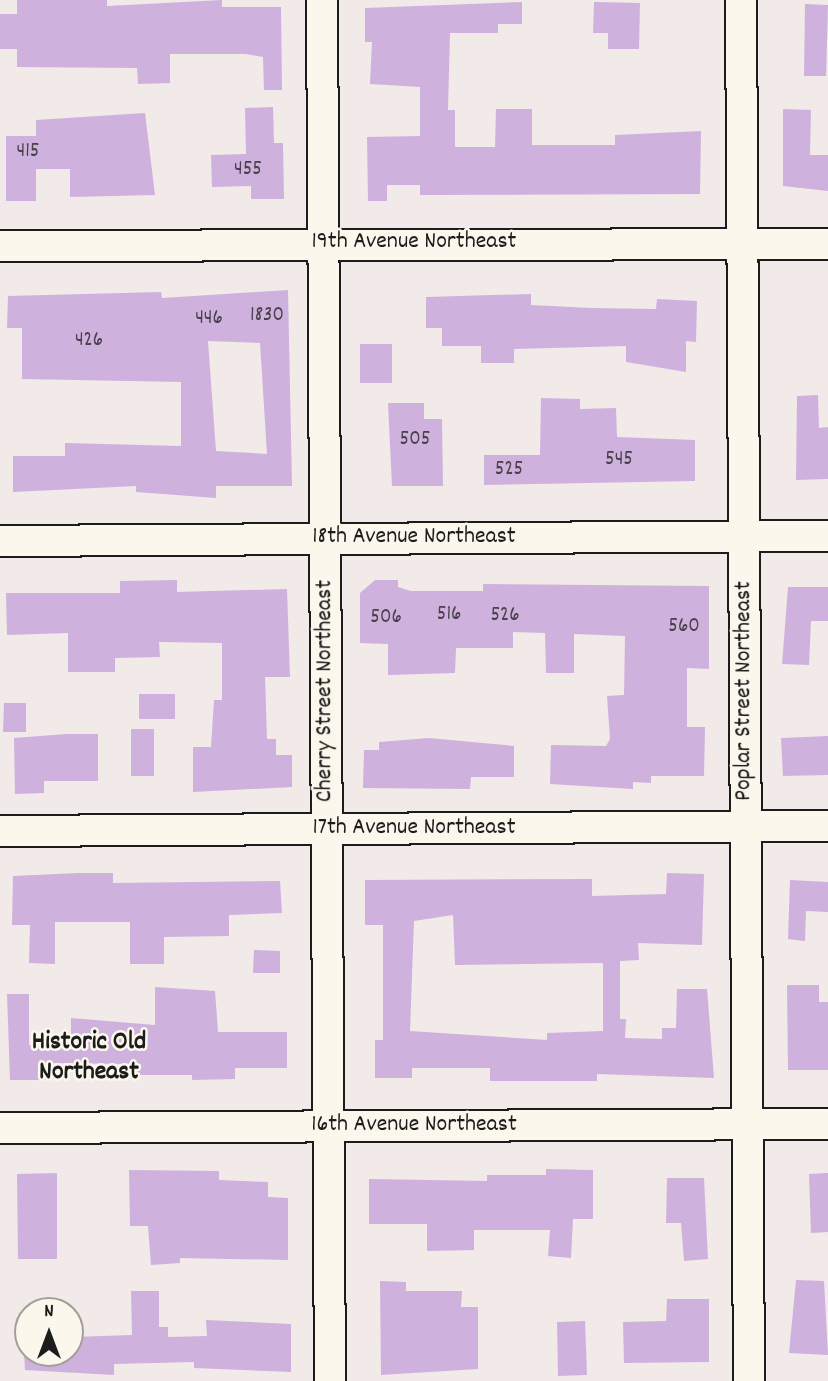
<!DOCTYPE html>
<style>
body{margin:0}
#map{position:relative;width:828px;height:1381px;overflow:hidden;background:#f2e9e9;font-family:Dekko,sans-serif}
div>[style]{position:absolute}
.building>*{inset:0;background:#cfb1dd}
.roads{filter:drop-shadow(2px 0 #1c1c1c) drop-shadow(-2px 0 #1c1c1c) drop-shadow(0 2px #1c1c1c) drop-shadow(0 -2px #1c1c1c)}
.minor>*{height:30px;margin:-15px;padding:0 15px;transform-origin:15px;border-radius:15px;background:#fbf7ec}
span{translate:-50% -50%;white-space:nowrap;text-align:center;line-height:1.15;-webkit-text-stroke:5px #fbf7ec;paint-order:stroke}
.number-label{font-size:21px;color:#49414c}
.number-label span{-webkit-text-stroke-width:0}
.street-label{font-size:24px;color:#1c1c1c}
.neighbourhood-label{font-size:26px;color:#1c1c1c;font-weight:700}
.north{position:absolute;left:14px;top:1297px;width:70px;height:70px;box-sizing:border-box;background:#fbf7ec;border:2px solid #a29f99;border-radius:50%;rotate:0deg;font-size:19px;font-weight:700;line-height:28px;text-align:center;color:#1c1c1c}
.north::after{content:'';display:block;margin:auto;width:24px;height:32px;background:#1c1c1c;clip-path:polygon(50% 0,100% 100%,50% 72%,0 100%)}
</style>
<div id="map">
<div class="building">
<div style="clip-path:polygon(17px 0,107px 0,107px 6px,222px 0,222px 7px,281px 7px,282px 90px,264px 90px,263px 57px,245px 54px,170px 54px,170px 83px,138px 84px,137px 68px,17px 67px,17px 49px,0 49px,0 14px,17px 14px)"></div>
<div style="clip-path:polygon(522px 2px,522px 24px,498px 24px,498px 33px,450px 33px,448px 110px,455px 110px,455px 147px,495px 147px,496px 109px,532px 109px,532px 145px,615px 145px,615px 135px,701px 131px,700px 194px,420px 195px,420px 185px,387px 185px,387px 201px,368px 201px,367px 137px,420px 136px,420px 87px,370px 84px,372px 42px,365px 42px,365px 8px)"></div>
<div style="clip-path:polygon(594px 2px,640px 3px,639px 49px,608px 49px,608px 33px,593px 33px)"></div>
<div style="clip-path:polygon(805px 4px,828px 5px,826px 76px,804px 76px)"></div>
<div style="clip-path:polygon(273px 107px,274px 143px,283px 143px,284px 199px,251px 199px,251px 186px,212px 187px,211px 155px,246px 154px,245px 108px)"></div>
<div style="clip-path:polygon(783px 109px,811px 110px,810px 155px,828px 155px,828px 191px,783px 186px)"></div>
<div style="clip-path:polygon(145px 113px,155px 195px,70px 197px,70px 169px,36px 169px,36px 201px,6px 201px,6px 136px,36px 136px,36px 120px)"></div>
<div style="clip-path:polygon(evenodd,288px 290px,292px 486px,216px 486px,216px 498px,136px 492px,136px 486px,13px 492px,13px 456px,65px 456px,65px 443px,181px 446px,181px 382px,22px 379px,22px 328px,7px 328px,8px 296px,161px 292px,162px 298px,288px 290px,208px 341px,260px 343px,267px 454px,216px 451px,208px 341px)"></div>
<div style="clip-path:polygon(531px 294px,531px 305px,591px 308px,656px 309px,657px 299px,697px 301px,696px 342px,686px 341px,686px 372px,626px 362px,626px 346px,514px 349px,514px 363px,481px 363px,481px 346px,442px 346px,442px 328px,426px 328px,426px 297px)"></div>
<div style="clip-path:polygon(360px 344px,392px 344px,392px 383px,360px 383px)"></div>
<div style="clip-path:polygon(818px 395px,819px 428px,828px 427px,828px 479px,796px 480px,797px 396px)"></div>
<div style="clip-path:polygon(541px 398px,580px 399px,580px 409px,616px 408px,617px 437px,695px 440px,695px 481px,484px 485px,484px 455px,540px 455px)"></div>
<div style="clip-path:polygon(388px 403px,424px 403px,424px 419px,442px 419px,443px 486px,392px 486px)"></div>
<div style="clip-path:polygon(177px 580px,177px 592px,287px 589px,290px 677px,265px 677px,267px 739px,276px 739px,276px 755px,292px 755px,292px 787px,193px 792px,193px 747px,211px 747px,214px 700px,222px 700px,222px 643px,159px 642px,160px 657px,115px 658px,115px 672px,68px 672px,68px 633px,7px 635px,6px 593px,120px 593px,120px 581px)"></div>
<div style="clip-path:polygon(375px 580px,398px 580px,398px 587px,411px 591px,483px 591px,483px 584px,709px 586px,709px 669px,687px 668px,687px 727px,705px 727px,704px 776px,651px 776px,651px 783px,633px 782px,633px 789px,550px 784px,551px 745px,606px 746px,610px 739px,607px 696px,624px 695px,625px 636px,574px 634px,574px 673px,546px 673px,545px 633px,513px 632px,513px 648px,456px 648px,455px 673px,388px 675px,388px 644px,360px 643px,360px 593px)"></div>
<div style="clip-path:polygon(788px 587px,828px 587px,828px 621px,811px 621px,809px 665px,782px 664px)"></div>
<div style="clip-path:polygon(139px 694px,175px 694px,175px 719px,139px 719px)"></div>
<div style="clip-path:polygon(4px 703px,26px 703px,26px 732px,3px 732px)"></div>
<div style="clip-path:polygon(131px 729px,154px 729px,154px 776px,131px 776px)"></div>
<div style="clip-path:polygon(66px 734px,98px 734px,98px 781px,44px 781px,44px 793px,15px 794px,14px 738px)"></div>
<div style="clip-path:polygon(828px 736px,828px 775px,783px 776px,781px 738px)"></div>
<div style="clip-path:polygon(429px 738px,514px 746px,514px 777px,471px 777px,470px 789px,363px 788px,364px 750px,379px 750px,379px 742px)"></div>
<div style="clip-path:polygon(79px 873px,113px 873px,113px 883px,280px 881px,282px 913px,229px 915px,229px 936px,164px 937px,164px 964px,130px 964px,130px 922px,55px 922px,55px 964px,29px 963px,30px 925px,12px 925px,13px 876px)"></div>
<div style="clip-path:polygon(evenodd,667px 873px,704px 874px,702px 945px,638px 943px,639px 960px,620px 961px,620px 1019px,626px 1019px,625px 1038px,662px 1039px,662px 1028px,676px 1028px,677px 989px,707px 989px,714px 1078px,597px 1074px,597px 1081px,490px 1081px,490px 1068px,412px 1068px,412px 1078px,375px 1078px,375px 1040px,383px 1040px,383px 925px,365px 925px,365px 880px,592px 879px,592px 896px,666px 894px,667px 873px,453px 915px,455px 965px,603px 963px,603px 1031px,547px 1033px,547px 1040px,410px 1031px,414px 921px,453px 915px)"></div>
<div style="clip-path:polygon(790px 880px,828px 882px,828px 912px,806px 911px,805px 941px,788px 939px)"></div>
<div style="clip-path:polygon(254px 950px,280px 951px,280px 973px,253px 973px)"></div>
<div style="clip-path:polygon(787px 985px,819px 985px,819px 1002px,828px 1002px,828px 1070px,788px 1070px)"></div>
<div style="clip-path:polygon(155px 987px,215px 991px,218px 1032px,287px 1032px,287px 1068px,235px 1068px,235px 1079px,192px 1080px,192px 1075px,124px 1075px,124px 1064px,50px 1063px,50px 1080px,10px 1080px,7px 994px,29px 994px,29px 1045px,71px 1045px,71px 1018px,155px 1025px)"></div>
<div style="clip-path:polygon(546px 1169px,593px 1170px,593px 1219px,573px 1219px,571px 1258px,548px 1256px,550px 1230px,474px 1230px,474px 1250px,427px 1251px,427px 1224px,369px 1224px,369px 1179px,487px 1181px,487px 1175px,546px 1175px)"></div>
<div style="clip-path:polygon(129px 1170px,219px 1171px,219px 1180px,268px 1182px,268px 1197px,288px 1198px,288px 1260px,180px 1258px,180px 1263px,151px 1265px,148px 1226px,130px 1226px)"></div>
<div style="clip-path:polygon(57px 1173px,57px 1259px,18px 1259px,17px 1174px)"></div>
<div style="clip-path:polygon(828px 1173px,828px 1232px,811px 1233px,809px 1174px)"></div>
<div style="clip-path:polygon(667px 1178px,704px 1178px,708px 1259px,684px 1261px,681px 1223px,666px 1223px)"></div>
<div style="clip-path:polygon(796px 1280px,824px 1281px,828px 1355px,789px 1353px)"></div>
<div style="clip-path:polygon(380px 1281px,406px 1282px,406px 1291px,462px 1291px,461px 1307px,478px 1307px,478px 1369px,381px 1375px)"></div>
<div style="clip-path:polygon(131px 1291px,159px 1291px,159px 1327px,168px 1327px,168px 1337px,207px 1336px,206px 1320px,291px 1324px,291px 1372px,194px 1368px,194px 1362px,114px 1364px,114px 1375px,25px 1370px,24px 1353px,74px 1353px,73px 1337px,132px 1335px)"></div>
<div style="clip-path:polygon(667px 1299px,709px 1299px,709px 1362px,624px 1363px,623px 1322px,666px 1321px)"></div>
<div style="clip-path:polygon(585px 1321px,587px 1375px,558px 1376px,557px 1322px)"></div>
</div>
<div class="roads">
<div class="minor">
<div style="left:322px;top:0;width:1381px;rotate:89.67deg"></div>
<div style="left:741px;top:0;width:1381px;rotate:89.67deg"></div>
<div style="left:0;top:246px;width:828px;rotate:-0.14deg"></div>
<div style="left:0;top:541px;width:828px;rotate:-0.35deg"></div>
<div style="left:0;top:831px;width:828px;rotate:-0.35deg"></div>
<div style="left:0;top:1128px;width:828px;rotate:-0.28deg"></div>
</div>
</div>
<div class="number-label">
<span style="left:28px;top:152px">415</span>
<span style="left:248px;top:170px">455</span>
<span style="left:267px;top:316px">1830</span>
<span style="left:209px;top:319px">446</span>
<span style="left:89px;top:341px">426</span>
<span style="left:415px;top:440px">505</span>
<span style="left:619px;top:460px">545</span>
<span style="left:509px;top:470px">525</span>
<span style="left:449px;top:615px">516</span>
<span style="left:505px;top:616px">526</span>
<span style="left:386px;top:618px">506</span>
<span style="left:684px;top:627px">560</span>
</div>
<div class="street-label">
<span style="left:414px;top:243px">19th Avenue Northeast</span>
<span style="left:414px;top:538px">18th Avenue Northeast</span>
<span style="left:326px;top:691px;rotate:-90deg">Cherry Street Northeast</span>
<span style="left:745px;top:691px;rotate:-90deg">Poplar Street Northeast</span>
<span style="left:414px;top:829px">17th Avenue Northeast</span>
<span style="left:414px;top:1126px">16th Avenue Northeast</span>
</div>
<div class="neighbourhood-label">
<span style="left:89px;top:1058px">Historic Old<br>Northeast</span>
</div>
<div class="north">N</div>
</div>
